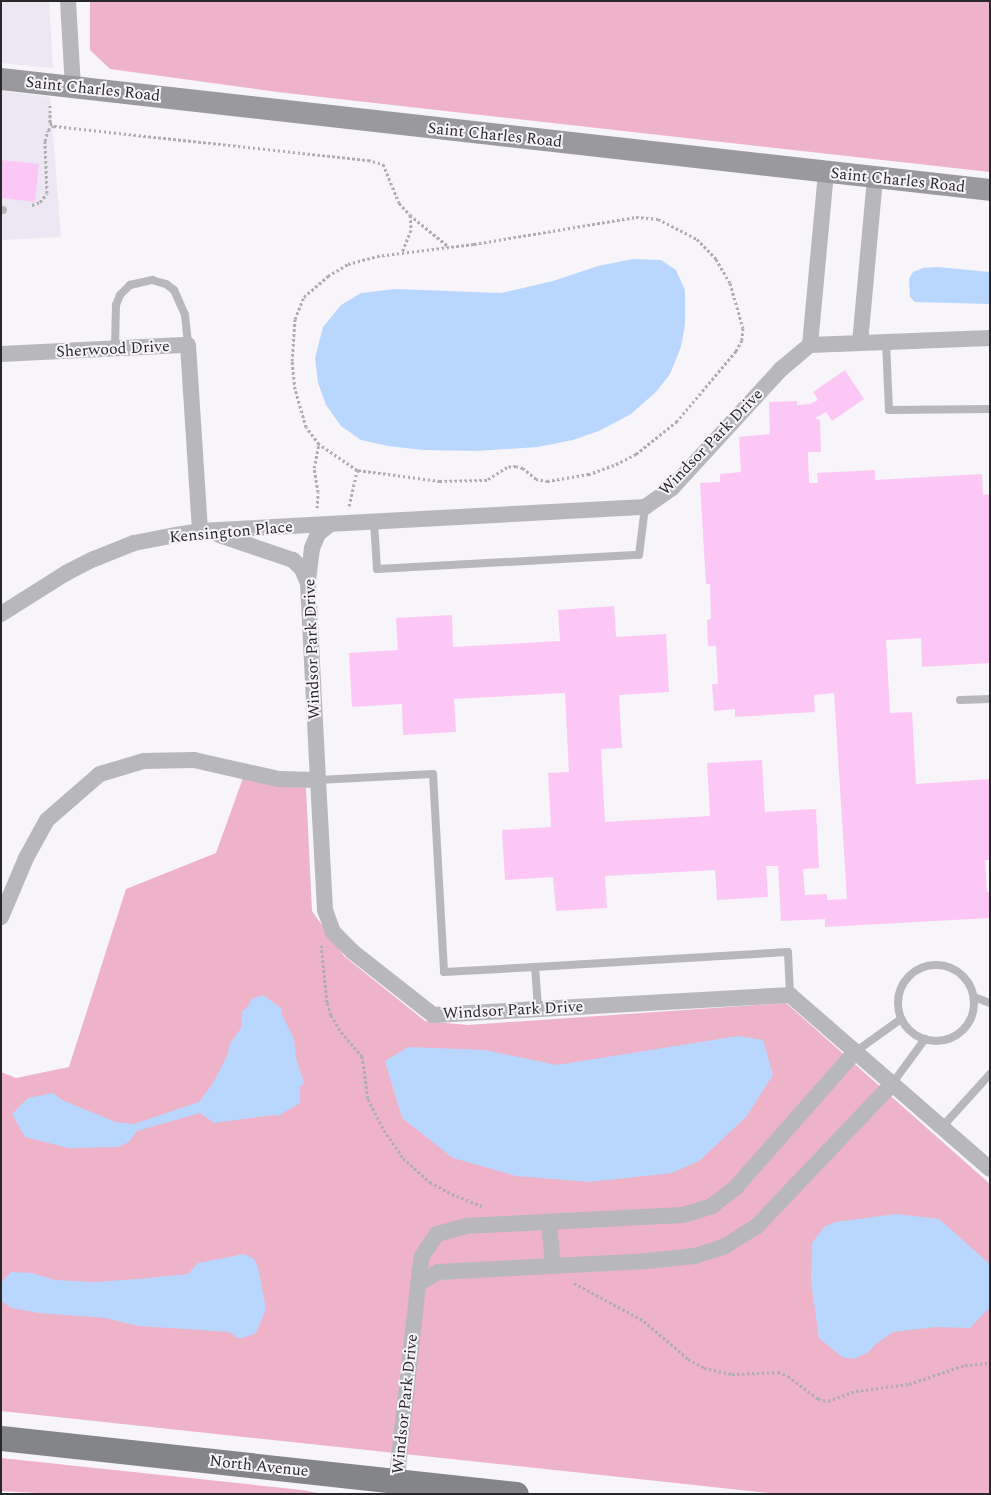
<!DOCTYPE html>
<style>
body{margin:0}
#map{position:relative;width:991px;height:1495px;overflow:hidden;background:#f7f4fa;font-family:Spectral,serif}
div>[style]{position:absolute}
.built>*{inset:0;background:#ede7f4}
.green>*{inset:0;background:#eeb3c8}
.water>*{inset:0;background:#b9d7fe}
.building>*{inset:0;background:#fcc7f5}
.path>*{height:3px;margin-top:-1.5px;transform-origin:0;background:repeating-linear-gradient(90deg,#afadb1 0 2.5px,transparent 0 5px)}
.lane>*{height:8px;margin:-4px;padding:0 4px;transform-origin:4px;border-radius:4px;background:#b8b8bb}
.lane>.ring{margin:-4px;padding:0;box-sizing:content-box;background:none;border:8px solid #b8b8bb;border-radius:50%}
.street>*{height:16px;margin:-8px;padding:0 8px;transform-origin:8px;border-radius:8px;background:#b8b8bb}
.secondary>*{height:22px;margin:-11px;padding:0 11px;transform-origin:11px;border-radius:11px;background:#9a9a9e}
.primary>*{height:25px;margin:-12.5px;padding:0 12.5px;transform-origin:12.5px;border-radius:12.5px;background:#848589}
span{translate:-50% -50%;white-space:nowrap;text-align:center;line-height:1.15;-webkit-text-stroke:4px #f7f4fa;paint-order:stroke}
.street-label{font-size:16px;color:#282729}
.frame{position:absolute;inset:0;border:2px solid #282729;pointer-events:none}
</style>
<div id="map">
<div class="built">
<div style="clip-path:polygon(1px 1px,49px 1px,53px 68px,1px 63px)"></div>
<div style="clip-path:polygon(1px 91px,50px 97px,61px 237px,1px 240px)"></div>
</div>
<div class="green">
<div style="clip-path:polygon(90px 1px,990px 1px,990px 172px,277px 92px,110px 69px,90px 50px)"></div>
<div style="clip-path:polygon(243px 778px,306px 788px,312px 911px,344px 956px,425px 1021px,468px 1025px,786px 1003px,990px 1184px,990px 1494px,779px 1494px,1px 1411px,1px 1072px,16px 1078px,69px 1067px,126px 889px,216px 853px)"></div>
<div style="clip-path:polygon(1px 1458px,302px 1490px,323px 1494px,55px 1494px,1px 1491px)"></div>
</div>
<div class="water">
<div style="clip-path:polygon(633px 259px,661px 260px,676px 270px,685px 290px,685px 325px,681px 347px,670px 374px,656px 392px,631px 414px,599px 431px,573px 440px,538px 447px,475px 451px,423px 450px,388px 446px,361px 440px,341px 426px,326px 405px,318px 383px,315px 358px,323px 327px,341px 305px,361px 293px,395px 289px,501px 293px,553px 281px,598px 266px)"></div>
<div style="clip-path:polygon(938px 267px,990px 272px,990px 304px,915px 302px,910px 297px,909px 279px,913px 272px,923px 268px)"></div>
<div style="clip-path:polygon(263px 995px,281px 1008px,282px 1015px,294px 1039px,296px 1058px,304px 1083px,300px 1087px,300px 1103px,278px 1116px,273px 1115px,214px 1123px,200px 1113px,137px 1131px,129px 1142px,118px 1147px,69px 1148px,25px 1137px,12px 1114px,28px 1098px,53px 1093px,62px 1100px,116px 1122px,134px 1124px,199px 1102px,213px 1083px,228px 1054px,229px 1045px,241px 1028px,242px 1012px,250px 1004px,251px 999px)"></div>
<div style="clip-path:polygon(738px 1036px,763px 1040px,773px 1075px,746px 1117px,699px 1161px,672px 1173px,589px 1182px,516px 1176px,453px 1158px,402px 1118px,385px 1061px,408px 1047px,485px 1050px,557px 1065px)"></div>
<div style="clip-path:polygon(896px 1214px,939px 1219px,984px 1259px,990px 1265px,990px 1307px,970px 1328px,936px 1327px,893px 1332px,876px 1344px,867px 1353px,854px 1359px,842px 1357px,819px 1338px,811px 1282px,812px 1243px,824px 1227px,835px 1222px)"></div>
<div style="clip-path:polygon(244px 1254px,254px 1259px,258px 1267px,266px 1309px,256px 1333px,243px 1338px,237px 1338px,230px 1332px,138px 1326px,106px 1318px,39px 1313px,12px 1308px,1px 1301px,1px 1283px,11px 1272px,32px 1273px,55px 1280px,95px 1282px,137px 1279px,188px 1274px,198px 1263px)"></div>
</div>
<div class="building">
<div style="clip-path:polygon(1px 160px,39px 164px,35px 202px,1px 198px)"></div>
<div style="clip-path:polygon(845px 370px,864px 399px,832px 421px,826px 412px,815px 418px,820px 420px,821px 452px,808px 452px,809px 483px,818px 483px,817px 473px,875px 470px,875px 480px,982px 474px,983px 495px,990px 494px,990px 663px,922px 667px,921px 638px,886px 640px,890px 713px,912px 712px,916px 784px,990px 779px,990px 860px,985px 860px,987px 892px,990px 892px,990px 918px,825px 927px,825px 919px,781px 921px,778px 866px,766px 866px,768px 897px,717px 900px,715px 870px,605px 876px,607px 908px,556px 911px,553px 877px,505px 880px,502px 830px,551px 827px,548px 773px,569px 772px,565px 693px,454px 699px,456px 732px,403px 735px,402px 704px,352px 707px,349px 653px,398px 650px,396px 618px,452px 615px,453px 647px,560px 641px,558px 610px,614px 606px,616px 637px,666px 634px,669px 692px,619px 695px,622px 748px,601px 749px,605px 822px,710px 816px,707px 763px,762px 760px,765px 812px,816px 809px,819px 868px,803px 869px,805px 895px,827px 894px,827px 900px,847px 899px,834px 693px,814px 695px,815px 712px,735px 717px,735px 709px,714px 711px,712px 684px,718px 684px,716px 646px,708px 646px,707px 620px,711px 619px,710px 584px,706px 584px,700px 483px,720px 482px,720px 474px,741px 472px,739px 437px,770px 434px,769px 402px,797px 401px,797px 405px,810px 404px,818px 400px,813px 392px)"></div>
</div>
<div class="path">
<div style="left:50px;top:105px;width:18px;rotate:90deg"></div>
<div style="left:50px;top:123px;width:5px;rotate:37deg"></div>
<div style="left:54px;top:126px;width:316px;rotate:6.2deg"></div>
<div style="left:368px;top:160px;width:16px;rotate:15deg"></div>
<div style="left:383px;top:164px;width:42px;rotate:67.7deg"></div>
<div style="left:399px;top:203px;width:16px;rotate:47deg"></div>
<div style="left:410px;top:215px;width:15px;rotate:86deg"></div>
<div style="left:411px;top:230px;width:24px;rotate:112deg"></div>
<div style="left:32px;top:205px;width:9px;rotate:-21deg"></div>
<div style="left:40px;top:202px;width:11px;rotate:-52deg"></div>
<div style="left:47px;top:193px;width:52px;rotate:-92.2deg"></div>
<div style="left:45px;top:141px;width:11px;rotate:-75deg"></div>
<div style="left:48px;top:130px;width:7px;rotate:-34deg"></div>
<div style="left:410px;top:215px;width:50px;rotate:39.4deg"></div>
<div style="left:349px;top:506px;width:37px;rotate:-77deg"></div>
<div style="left:317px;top:508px;width:16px;rotate:-86deg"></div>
<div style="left:318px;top:492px;width:24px;rotate:-99deg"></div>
<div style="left:314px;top:468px;width:25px;rotate:-78deg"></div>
<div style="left:319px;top:444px;width:21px;rotate:-127deg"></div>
<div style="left:306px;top:427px;width:40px;rotate:-106deg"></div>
<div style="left:295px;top:389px;width:28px;rotate:-96deg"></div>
<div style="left:292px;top:361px;width:42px;rotate:-85.9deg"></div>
<div style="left:295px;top:319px;width:24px;rotate:-68deg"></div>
<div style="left:304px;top:297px;width:32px;rotate:-41deg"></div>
<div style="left:328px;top:276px;width:23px;rotate:-31deg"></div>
<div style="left:348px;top:264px;width:30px;rotate:-15deg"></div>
<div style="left:377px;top:256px;width:98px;rotate:-7.1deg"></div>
<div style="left:474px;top:244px;width:164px;rotate:-9.5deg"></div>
<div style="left:636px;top:217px;width:22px;rotate:5deg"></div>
<div style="left:658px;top:219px;width:44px;rotate:27.1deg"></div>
<div style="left:697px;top:239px;width:28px;rotate:46deg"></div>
<div style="left:716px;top:259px;width:28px;rotate:60deg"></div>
<div style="left:730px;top:283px;width:47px;rotate:73.9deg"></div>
<div style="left:743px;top:328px;width:12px;rotate:95deg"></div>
<div style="left:742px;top:340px;width:13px;rotate:119deg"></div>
<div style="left:736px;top:351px;width:92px;rotate:130.1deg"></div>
<div style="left:677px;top:421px;width:53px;rotate:141.2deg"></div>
<div style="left:636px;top:454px;width:25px;rotate:153deg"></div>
<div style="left:614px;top:465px;width:27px;rotate:160deg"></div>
<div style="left:589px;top:474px;width:42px;rotate:170.3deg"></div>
<div style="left:548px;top:481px;width:12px;rotate:-171deg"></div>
<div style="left:536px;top:479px;width:17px;rotate:-140deg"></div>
<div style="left:523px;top:468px;width:7px;rotate:-164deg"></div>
<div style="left:516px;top:466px;width:9px;rotate:174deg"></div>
<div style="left:507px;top:467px;width:24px;rotate:147deg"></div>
<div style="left:487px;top:480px;width:47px;rotate:178.8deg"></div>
<div style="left:440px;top:481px;width:84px;rotate:-172.5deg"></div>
<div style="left:357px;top:470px;width:46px;rotate:-145.6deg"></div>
<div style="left:321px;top:945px;width:58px;rotate:84.1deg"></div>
<div style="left:327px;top:1003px;width:13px;rotate:72deg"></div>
<div style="left:331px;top:1015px;width:20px;rotate:60deg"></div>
<div style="left:341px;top:1032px;width:32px;rotate:49deg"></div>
<div style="left:362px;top:1056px;width:43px;rotate:82.1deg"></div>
<div style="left:368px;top:1099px;width:35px;rotate:63deg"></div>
<div style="left:384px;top:1130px;width:34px;rotate:56deg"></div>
<div style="left:403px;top:1158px;width:36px;rotate:42deg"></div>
<div style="left:430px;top:1182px;width:25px;rotate:29deg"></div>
<div style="left:452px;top:1194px;width:32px;rotate:22deg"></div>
<div style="left:574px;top:1283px;width:80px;rotate:28.5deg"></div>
<div style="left:644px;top:1321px;width:58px;rotate:40.8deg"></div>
<div style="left:688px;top:1359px;width:18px;rotate:29deg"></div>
<div style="left:704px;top:1368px;width:29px;rotate:12deg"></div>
<div style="left:732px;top:1374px;width:46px;rotate:-2.5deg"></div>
<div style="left:778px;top:1372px;width:11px;rotate:22deg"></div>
<div style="left:788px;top:1376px;width:38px;rotate:37deg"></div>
<div style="left:818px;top:1399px;width:10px;rotate:11deg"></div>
<div style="left:828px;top:1401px;width:30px;rotate:-20deg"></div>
<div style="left:856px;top:1391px;width:53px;rotate:-7.5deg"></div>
<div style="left:909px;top:1384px;width:59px;rotate:-18.7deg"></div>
<div style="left:965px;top:1365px;width:25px;rotate:-5deg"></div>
</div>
<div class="lane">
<div style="left:1px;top:210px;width:2px"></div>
<div style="left:886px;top:342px;width:68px;rotate:87.5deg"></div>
<div style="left:889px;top:410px;width:101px;rotate:-0.6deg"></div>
<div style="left:115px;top:348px;width:43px;rotate:-88.7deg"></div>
<div style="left:116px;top:305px;width:11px;rotate:-68deg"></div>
<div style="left:120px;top:295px;width:14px;rotate:-45deg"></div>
<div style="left:130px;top:285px;width:23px;rotate:-13deg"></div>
<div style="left:152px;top:280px;width:15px;rotate:16deg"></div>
<div style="left:166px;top:284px;width:10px;rotate:37deg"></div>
<div style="left:174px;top:290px;width:27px;rotate:66deg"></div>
<div style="left:185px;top:315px;width:30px;rotate:84deg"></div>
<div style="left:374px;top:522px;width:47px;rotate:86.3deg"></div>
<div style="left:377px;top:569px;width:262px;rotate:-3.1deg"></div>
<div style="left:639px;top:555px;width:48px;rotate:-82.9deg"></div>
<div style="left:960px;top:700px;width:30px;rotate:-2deg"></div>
<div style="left:318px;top:780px;width:115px;rotate:-3deg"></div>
<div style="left:433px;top:774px;width:198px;rotate:86.8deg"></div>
<div style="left:444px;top:972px;width:91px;rotate:-3.1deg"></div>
<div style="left:535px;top:967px;width:41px;rotate:85.8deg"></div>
<div class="ring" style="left:898px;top:965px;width:68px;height:68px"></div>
<div style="left:535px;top:967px;width:253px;rotate:-3.4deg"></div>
<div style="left:788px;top:952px;width:43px;rotate:87.3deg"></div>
<div style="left:974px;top:997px;width:17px;rotate:21deg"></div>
<div style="left:855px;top:1052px;width:57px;rotate:-35.7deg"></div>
<div style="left:892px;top:1084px;width:56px;rotate:-53.7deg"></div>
<div style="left:942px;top:1127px;width:72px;rotate:-47.8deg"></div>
</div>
<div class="street">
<div style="left:68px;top:1px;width:86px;rotate:86.7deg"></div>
<div style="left:860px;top:343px;width:167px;rotate:-84.8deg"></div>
<div style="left:810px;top:345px;width:174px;rotate:-84.7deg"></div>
<div style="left:1px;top:354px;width:187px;rotate:-2.8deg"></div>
<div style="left:188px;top:345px;width:186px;rotate:86.3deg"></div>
<div style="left:329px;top:525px;width:14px;rotate:141deg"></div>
<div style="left:318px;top:534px;width:15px;rotate:113deg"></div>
<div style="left:312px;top:548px;width:35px;rotate:97deg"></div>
<div style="left:308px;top:583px;width:197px;rotate:87.1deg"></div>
<div style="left:318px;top:780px;width:130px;rotate:86.9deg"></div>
<div style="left:325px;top:910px;width:23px;rotate:70deg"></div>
<div style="left:333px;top:932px;width:28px;rotate:45deg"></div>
<div style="left:353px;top:952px;width:102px;rotate:38.2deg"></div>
<div style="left:433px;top:1015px;width:358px;rotate:-3.2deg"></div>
<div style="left:790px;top:995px;width:265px;rotate:41deg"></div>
<div style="left:219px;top:535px;width:78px;rotate:18.7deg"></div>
<div style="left:293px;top:560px;width:13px;rotate:45deg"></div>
<div style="left:302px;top:569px;width:15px;rotate:67deg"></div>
<div style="left:1px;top:614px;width:77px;rotate:-32.2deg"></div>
<div style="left:66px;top:573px;width:31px;rotate:-27deg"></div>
<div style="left:94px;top:559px;width:43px;rotate:-21.8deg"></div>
<div style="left:134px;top:543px;width:43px;rotate:-10.8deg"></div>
<div style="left:176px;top:535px;width:24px;rotate:-9deg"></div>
<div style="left:200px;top:531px;width:446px;rotate:-3.1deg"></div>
<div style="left:645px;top:507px;width:33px;rotate:-35deg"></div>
<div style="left:672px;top:488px;width:160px;rotate:-47.5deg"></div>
<div style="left:780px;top:370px;width:39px;rotate:-40deg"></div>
<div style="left:810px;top:345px;width:180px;rotate:-2.2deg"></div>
<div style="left:1px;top:917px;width:64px;rotate:-67deg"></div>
<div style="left:26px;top:858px;width:43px;rotate:-61.1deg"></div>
<div style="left:47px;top:820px;width:70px;rotate:-41deg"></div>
<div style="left:100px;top:774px;width:46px;rotate:-16.5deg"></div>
<div style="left:144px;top:761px;width:50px;rotate:-1.1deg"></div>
<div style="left:194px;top:760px;width:86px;rotate:12.7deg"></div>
<div style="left:278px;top:779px;width:40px;rotate:1.4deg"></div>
<div style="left:549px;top:1222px;width:44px;rotate:84.8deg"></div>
<div style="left:418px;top:1284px;width:23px;rotate:-31deg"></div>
<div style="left:438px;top:1272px;width:208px;rotate:-3deg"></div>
<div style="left:646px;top:1261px;width:49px;rotate:-5.8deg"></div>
<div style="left:695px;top:1256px;width:32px;rotate:-18deg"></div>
<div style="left:725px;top:1246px;width:36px;rotate:-32deg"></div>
<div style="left:756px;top:1227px;width:197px;rotate:-46.4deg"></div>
<div style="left:395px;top:1494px;width:211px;rotate:-83.7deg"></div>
<div style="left:418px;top:1284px;width:28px;rotate:-82deg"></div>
<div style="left:422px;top:1256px;width:27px;rotate:-56deg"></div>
<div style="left:437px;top:1234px;width:30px;rotate:-15deg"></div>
<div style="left:466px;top:1226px;width:217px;rotate:-2.9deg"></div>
<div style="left:683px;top:1215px;width:30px;rotate:-17deg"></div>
<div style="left:712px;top:1206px;width:31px;rotate:-38deg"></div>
<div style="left:736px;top:1187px;width:180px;rotate:-48.6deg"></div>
</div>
<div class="secondary">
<div style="left:1px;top:79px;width:995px;rotate:6.4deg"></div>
</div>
<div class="primary">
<div style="left:1px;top:1438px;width:518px;rotate:6.21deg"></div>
</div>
<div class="street-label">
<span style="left:93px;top:89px;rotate:6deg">Saint Charles Road</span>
<span style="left:495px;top:135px;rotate:6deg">Saint Charles Road</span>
<span style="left:898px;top:180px;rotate:6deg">Saint Charles Road</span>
<span style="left:113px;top:349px;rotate:-3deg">Sherwood Drive</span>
<span style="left:711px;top:442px;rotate:-46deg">Windsor Park Drive</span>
<span style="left:231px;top:532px;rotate:-5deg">Kensington Place</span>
<span style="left:312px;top:649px;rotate:-92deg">Windsor Park Drive</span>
<span style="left:513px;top:1010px;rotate:-3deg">Windsor Park Drive</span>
<span style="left:405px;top:1404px;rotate:-84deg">Windsor Park Drive</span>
<span style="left:259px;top:1466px;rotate:6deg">North Avenue</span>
</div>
<div class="frame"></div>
</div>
